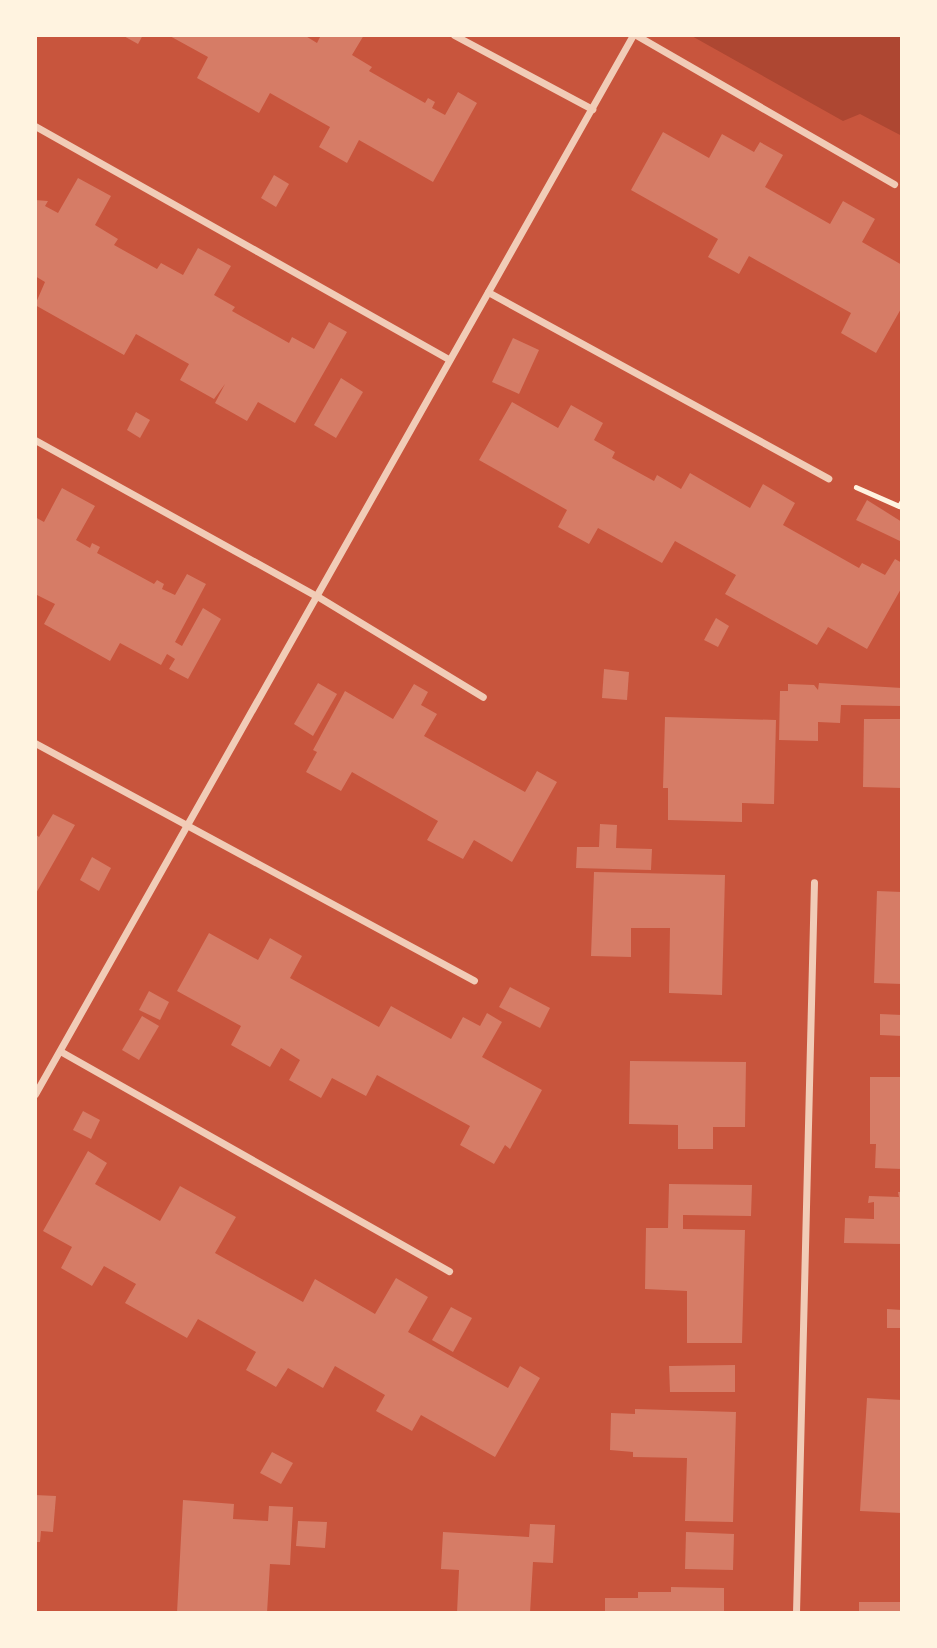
<!DOCTYPE html>
<style>
body{margin:0}
#map{position:relative;width:937px;height:1648px;overflow:hidden;background:#c8553d;font-family:"IBM Plex Serif",serif}
div>[style]{position:absolute}
.green>*{inset:0;background:#ae4732}
.building>*{inset:0;background:#d67c66}
.path>*{height:4.5px;margin:-2.25px;padding:0 2.25px;transform-origin:2.25px;border-radius:2.25px;background:#fff3e0}
.minor>*{height:7px;margin:-3.5px;padding:0 3.5px;transform-origin:3.5px;border-radius:3.5px;background:#f1ccb7}
span{translate:-50% -50%;white-space:nowrap;text-align:center;line-height:1.15;-webkit-text-stroke:5px #fff3e0;paint-order:stroke}
.frame{position:absolute;inset:0;border:37px solid #fff3e0;pointer-events:none}
</style>
<div id="map">
<div class="green">
<div style="clip-path:polygon(690px 35px,902px 35px,902px 136px,860px 114px,843px 121px)"></div>
</div>
<div class="building">
<div style="clip-path:polygon(122px 35px,143px 35px,138px 44px)"></div>
<div style="clip-path:polygon(168px 35px,304px 35px,317px 43px,321px 35px,364px 35px,352px 55px,372px 67px,369px 71px,425px 103px,428px 98px,435px 102px,432px 108px,445px 115px,458px 92px,477px 103px,433px 182px,359px 140px,347px 163px,319px 147px,330px 127px,270px 93px,259px 113px,197px 78px,208px 57px)"></div>
<div style="clip-path:polygon(663px 132px,709px 158px,722px 134px,754px 152px,760px 142px,783px 155px,765px 187px,830px 224px,843px 201px,875px 219px,862px 242px,902px 265px,902px 307px,876px 353px,841px 333px,851px 313px,749px 256px,739px 274px,708px 257px,718px 239px,631px 190px)"></div>
<div style="clip-path:polygon(274px 175px,289px 184px,276px 207px,261px 198px)"></div>
<div style="clip-path:polygon(78px 178px,111px 196px,95px 225px,118px 239px,114px 245px,157px 269px,161px 263px,183px 275px,198px 248px,231px 266px,214px 295px,235px 307px,232px 311px,289px 343px,292px 337px,314px 349px,329px 322px,347px 332px,295px 423px,258px 402px,247px 421px,215px 403px,225px 384px,214px 399px,180px 380px,189px 364px,136px 334px,124px 355px,35px 305px,45px 282px,35px 276px,35px 200px,48px 201px,45px 206px,58px 213px)"></div>
<div style="clip-path:polygon(513px 338px,539px 350px,519px 394px,492px 382px)"></div>
<div style="clip-path:polygon(341px 378px,363px 392px,336px 438px,314px 425px)"></div>
<div style="clip-path:polygon(512px 402px,558px 428px,571px 405px,603px 423px,594px 440px,615px 452px,612px 458px,654px 481px,657px 475px,681px 489px,690px 473px,750px 508px,763px 484px,795px 503px,783px 525px,859px 568px,862px 563px,885px 575px,895px 559px,902px 563px,902px 587px,867px 649px,828px 627px,817px 645px,725px 594px,736px 575px,675px 541px,662px 563px,598px 528px,589px 544px,558px 527px,567px 510px,479px 460px)"></div>
<div style="clip-path:polygon(136px 412px,150px 420px,140px 438px,127px 430px)"></div>
<div style="clip-path:polygon(62px 488px,95px 506px,76px 540px,90px 548px,92px 543px,100px 547px,97px 553px,154px 584px,157px 580px,164px 584px,162px 589px,175px 595px,187px 574px,206px 584px,175px 642px,182px 646px,203px 608px,221px 619px,188px 679px,169px 669px,175px 659px,167px 654px,161px 665px,120px 643px,110px 661px,44px 624px,55px 604px,35px 594px,35px 517px,44px 522px)"></div>
<div style="clip-path:polygon(867px 500px,902px 522px,902px 542px,856px 520px)"></div>
<div style="clip-path:polygon(716px 618px,729px 626px,718px 647px,704px 640px)"></div>
<div style="clip-path:polygon(604px 669px,629px 672px,627px 700px,602px 698px)"></div>
<div style="clip-path:polygon(318px 683px,337px 694px,313px 736px,294px 724px)"></div>
<div style="clip-path:polygon(819px 683px,902px 688px,902px 706px,841px 705px,840px 723px,818px 722px,818px 741px,779px 740px,780px 691px,788px 691px,788px 684px,814px 685px,818px 690px)"></div>
<div style="clip-path:polygon(414px 684px,428px 692px,421px 705px,437px 714px,424px 736px,525px 792px,537px 771px,557px 782px,512px 862px,474px 840px,463px 859px,427px 840px,438px 821px,352px 772px,341px 791px,306px 772px,317px 752px,313px 750px,345px 691px,393px 719px)"></div>
<div style="clip-path:polygon(665px 717px,776px 720px,774px 804px,742px 803px,742px 822px,668px 820px,668px 788px,663px 788px)"></div>
<div style="clip-path:polygon(864px 719px,902px 719px,902px 788px,863px 787px)"></div>
<div style="clip-path:polygon(53px 814px,75px 825px,35px 895px,35px 834px,39px 837px)"></div>
<div style="clip-path:polygon(600px 824px,617px 825px,616px 848px,652px 849px,651px 870px,576px 868px,577px 847px,599px 847px)"></div>
<div style="clip-path:polygon(92px 857px,111px 868px,99px 891px,80px 880px)"></div>
<div style="clip-path:polygon(594px 872px,725px 875px,722px 995px,669px 993px,670px 928px,631px 928px,631px 957px,591px 956px)"></div>
<div style="clip-path:polygon(877px 891px,902px 892px,902px 984px,874px 983px)"></div>
<div style="clip-path:polygon(209px 933px,258px 960px,270px 938px,302px 956px,290px 978px,379px 1027px,391px 1006px,451px 1039px,463px 1017px,480px 1026px,487px 1013px,502px 1022px,482px 1057px,542px 1090px,510px 1149px,505px 1145px,494px 1164px,460px 1145px,470px 1126px,377px 1075px,366px 1096px,332px 1078px,321px 1098px,289px 1080px,300px 1060px,281px 1048px,270px 1067px,231px 1045px,241px 1026px,177px 991px)"></div>
<div style="clip-path:polygon(510px 987px,550px 1008px,540px 1028px,499px 1007px)"></div>
<div style="clip-path:polygon(149px 991px,169px 1002px,160px 1020px,139px 1010px)"></div>
<div style="clip-path:polygon(880px 1014px,902px 1015px,902px 1036px,880px 1035px)"></div>
<div style="clip-path:polygon(142px 1016px,159px 1026px,139px 1060px,122px 1050px)"></div>
<div style="clip-path:polygon(630px 1061px,746px 1062px,745px 1127px,713px 1127px,713px 1149px,678px 1149px,678px 1125px,629px 1124px)"></div>
<div style="clip-path:polygon(870px 1077px,902px 1077px,902px 1169px,875px 1168px,876px 1144px,870px 1144px)"></div>
<div style="clip-path:polygon(83px 1111px,100px 1120px,91px 1139px,73px 1130px)"></div>
<div style="clip-path:polygon(88px 1151px,107px 1163px,95px 1184px,160px 1221px,180px 1186px,236px 1217px,215px 1253px,303px 1302px,315px 1279px,375px 1314px,396px 1278px,428px 1297px,408px 1332px,508px 1388px,520px 1366px,540px 1378px,495px 1457px,421px 1415px,412px 1431px,376px 1411px,385px 1395px,335px 1366px,323px 1388px,288px 1368px,276px 1387px,246px 1370px,256px 1352px,198px 1319px,187px 1338px,125px 1303px,136px 1284px,104px 1266px,92px 1286px,61px 1268px,72px 1247px,43px 1231px)"></div>
<div style="clip-path:polygon(669px 1184px,752px 1185px,751px 1216px,683px 1215px,683px 1229px,745px 1230px,742px 1343px,687px 1343px,687px 1291px,645px 1289px,646px 1228px,668px 1228px)"></div>
<div style="clip-path:polygon(898px 1192px,902px 1192px,902px 1244px,844px 1243px,845px 1218px,874px 1219px,874px 1202px,868px 1203px,869px 1196px,899px 1197px)"></div>
<div style="clip-path:polygon(451px 1307px,472px 1318px,453px 1352px,432px 1340px)"></div>
<div style="clip-path:polygon(887px 1309px,902px 1310px,902px 1328px,887px 1328px)"></div>
<div style="clip-path:polygon(735px 1365px,735px 1392px,670px 1392px,669px 1366px)"></div>
<div style="clip-path:polygon(867px 1398px,902px 1400px,902px 1513px,860px 1511px)"></div>
<div style="clip-path:polygon(635px 1409px,736px 1412px,733px 1522px,685px 1521px,687px 1458px,633px 1457px,633px 1452px,610px 1450px,611px 1413px,635px 1414px)"></div>
<div style="clip-path:polygon(272px 1452px,293px 1463px,281px 1484px,260px 1473px)"></div>
<div style="clip-path:polygon(35px 1495px,56px 1496px,53px 1532px,41px 1531px,40px 1542px,35px 1542px)"></div>
<div style="clip-path:polygon(183px 1500px,234px 1504px,233px 1519px,268px 1521px,269px 1506px,293px 1507px,290px 1565px,270px 1564px,267px 1613px,177px 1613px)"></div>
<div style="clip-path:polygon(298px 1521px,327px 1522px,325px 1548px,296px 1546px)"></div>
<div style="clip-path:polygon(530px 1524px,555px 1525px,553px 1563px,533px 1562px,530px 1613px,457px 1613px,459px 1570px,441px 1569px,443px 1532px,529px 1537px)"></div>
<div style="clip-path:polygon(686px 1532px,734px 1534px,733px 1570px,685px 1569px)"></div>
<div style="clip-path:polygon(671px 1587px,724px 1588px,724px 1613px,605px 1613px,605px 1598px,638px 1598px,638px 1592px,671px 1592px)"></div>
<div style="clip-path:polygon(859px 1602px,900px 1602px,901px 1613px,859px 1613px)"></div>
</div>
<div class="path">
<div style="left:856px;top:487px;width:47px;rotate:23.8deg"></div>
<div style="left:899px;top:506px;width:6px;rotate:-59deg"></div>
</div>
<div class="minor">
<div style="left:454px;top:35px;width:157px;rotate:28.2deg"></div>
<div style="left:636px;top:35px;width:298px;rotate:30deg"></div>
<div style="left:35px;top:126px;width:474px;rotate:29.4deg"></div>
<div style="left:488px;top:292px;width:388px;rotate:28.7deg"></div>
<div style="left:35px;top:440px;width:322px;rotate:29deg"></div>
<div style="left:317px;top:596px;width:194px;rotate:31.3deg"></div>
<div style="left:35px;top:743px;width:499px;rotate:28.4deg"></div>
<div style="left:60px;top:1051px;width:447px;rotate:29.5deg"></div>
<div style="left:35px;top:1094px;width:1216px;rotate:-60.55deg"></div>
<div style="left:796px;top:1613px;width:731px;rotate:-88.59deg"></div>
</div>
<div class="frame"></div>
</div>
